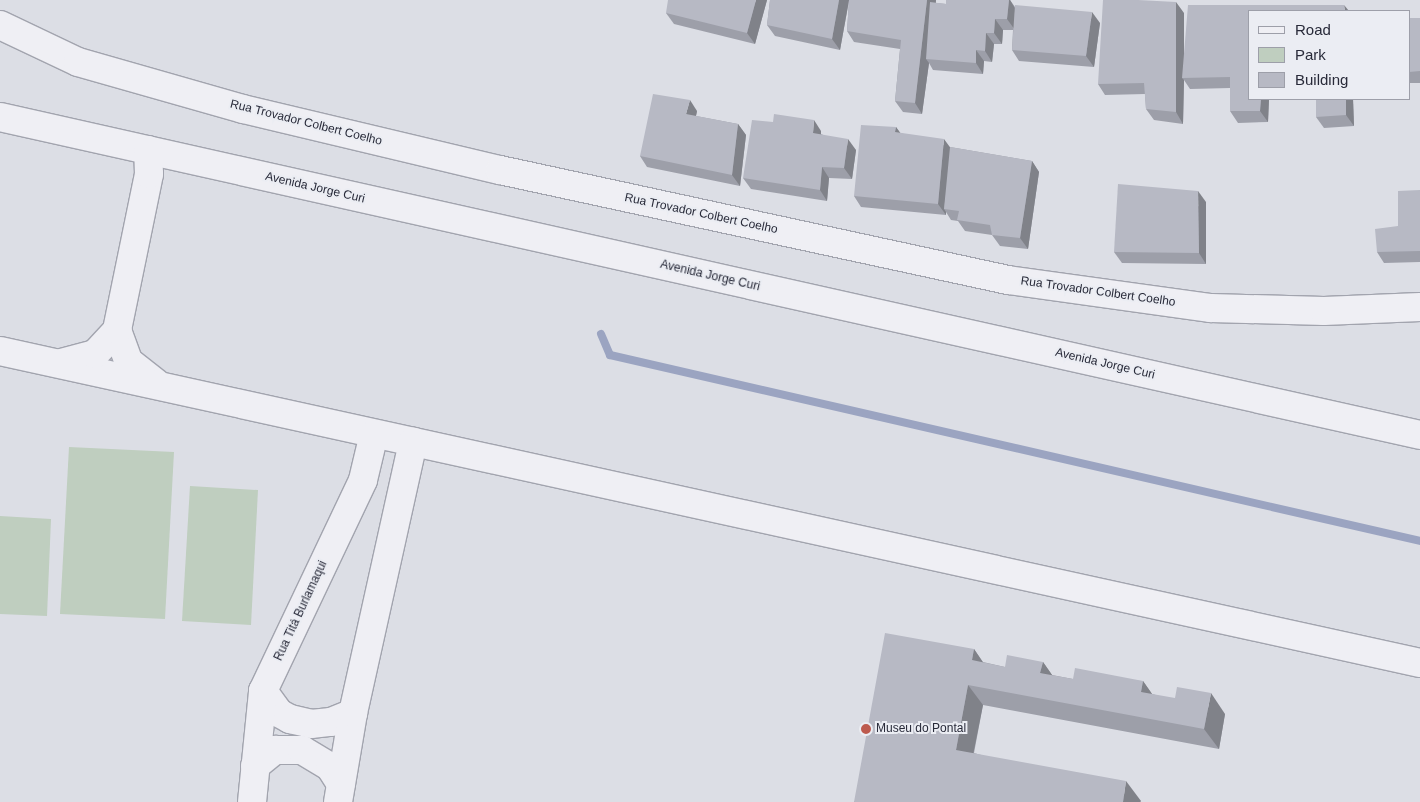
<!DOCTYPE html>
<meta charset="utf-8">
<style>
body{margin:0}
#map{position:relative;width:1420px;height:802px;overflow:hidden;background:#dcdee5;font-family:Helvetica,sans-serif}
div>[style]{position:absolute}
.green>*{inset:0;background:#bfcebf}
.stream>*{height:8px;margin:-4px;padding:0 4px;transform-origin:4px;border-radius:4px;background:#9ba4c1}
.roads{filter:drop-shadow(1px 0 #a2a4ae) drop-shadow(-1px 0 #a2a4ae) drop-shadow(0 1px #a2a4ae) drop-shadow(0 -1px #a2a4ae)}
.minor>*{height:28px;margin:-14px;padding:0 14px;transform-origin:14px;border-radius:14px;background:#efeff4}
.wall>*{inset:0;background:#9d9fa9}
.shaded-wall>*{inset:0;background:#808289}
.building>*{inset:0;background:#b7b9c4}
.dots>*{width:14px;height:14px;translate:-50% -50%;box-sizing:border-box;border:2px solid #ebedf3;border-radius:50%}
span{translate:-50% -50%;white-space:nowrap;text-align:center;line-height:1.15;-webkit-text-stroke:4px #ebedf3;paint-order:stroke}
.street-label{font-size:12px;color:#282a39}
.poi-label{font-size:12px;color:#282a39}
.left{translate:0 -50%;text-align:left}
.legend{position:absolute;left:1248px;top:10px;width:162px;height:90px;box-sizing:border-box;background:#ebedf3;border:1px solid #9d9fa9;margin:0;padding:6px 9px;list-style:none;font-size:15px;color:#282a39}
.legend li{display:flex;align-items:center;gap:10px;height:25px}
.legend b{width:25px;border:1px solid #9d9fa9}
</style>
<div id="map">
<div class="green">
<div style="clip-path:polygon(69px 447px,174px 452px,165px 619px,60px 614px)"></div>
<div style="clip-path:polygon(190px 486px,258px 490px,251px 625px,182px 621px)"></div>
<div style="clip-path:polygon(0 516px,51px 519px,47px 616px,0 614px)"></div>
</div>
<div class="stream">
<div style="left:601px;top:334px;width:23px;rotate:67deg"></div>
<div style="left:610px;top:355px;width:831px;rotate:12.93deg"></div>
</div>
<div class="roads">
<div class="minor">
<div style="left:0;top:25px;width:86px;rotate:25.4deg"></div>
<div style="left:78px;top:62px;width:172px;rotate:15.9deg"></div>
<div style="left:243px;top:109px;width:264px;rotate:13.4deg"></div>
<div style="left:500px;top:170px;width:520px;rotate:12.22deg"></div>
<div style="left:1008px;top:280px;width:205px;rotate:7.9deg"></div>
<div style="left:1211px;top:308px;width:113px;rotate:1.5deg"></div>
<div style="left:1324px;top:311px;width:96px;rotate:-2.4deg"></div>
<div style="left:0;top:117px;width:1455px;rotate:12.62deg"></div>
<div style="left:117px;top:330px;width:33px;rotate:70deg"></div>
<div style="left:128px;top:361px;width:36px;rotate:38deg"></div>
<div style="left:0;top:351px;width:1454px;rotate:12.39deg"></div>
<div style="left:61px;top:363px;width:35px;rotate:-15deg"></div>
<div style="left:95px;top:354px;width:33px;rotate:-47deg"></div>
<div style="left:117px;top:330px;width:159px;rotate:-78.4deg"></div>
<div style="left:149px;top:174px;width:24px;rotate:-92deg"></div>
<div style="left:263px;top:691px;width:27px;rotate:54deg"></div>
<div style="left:279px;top:713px;width:13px;rotate:29deg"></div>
<div style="left:290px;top:719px;width:22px;rotate:13deg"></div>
<div style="left:311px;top:724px;width:20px;rotate:-6deg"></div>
<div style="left:331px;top:722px;width:24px;rotate:-22deg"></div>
<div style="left:255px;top:766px;width:26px;rotate:-39deg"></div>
<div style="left:275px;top:750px;width:27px"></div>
<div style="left:302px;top:750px;width:33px;rotate:31deg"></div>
<div style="left:330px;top:767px;width:20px;rotate:57deg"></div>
<div style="left:252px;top:802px;width:112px;rotate:-84.3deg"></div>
<div style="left:263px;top:691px;width:233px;rotate:-64.6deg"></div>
<div style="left:363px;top:480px;width:47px;rotate:-76.6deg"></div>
<div style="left:338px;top:802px;width:90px;rotate:-80.4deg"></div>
<div style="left:353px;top:713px;width:278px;rotate:-77.5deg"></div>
</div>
</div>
<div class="wall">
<div style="clip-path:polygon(767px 0,755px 44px,674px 24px,666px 13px)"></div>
<div style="clip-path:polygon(770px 0,936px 0,936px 3px,946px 4px,946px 0,1010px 0,1015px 7px,1100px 23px,1094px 67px,1019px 61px,1012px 50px,1013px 30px,1003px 30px,1002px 44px,994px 44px,992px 62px,984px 61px,983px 74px,933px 70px,929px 63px,922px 114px,903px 112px,895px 101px,900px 49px,854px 42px,847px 31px,849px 1px,840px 50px,775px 36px,767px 25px)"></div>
<div style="clip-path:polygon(1249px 11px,1249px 99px,1269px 99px,1268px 122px,1238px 123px,1230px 111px,1230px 88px,1190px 89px,1184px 80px,1183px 124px,1154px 120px,1146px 109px,1145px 94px,1105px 95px,1098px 84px,1184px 13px,1184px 62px)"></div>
<div style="clip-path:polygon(1409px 18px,1420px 18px,1420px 83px,1409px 83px)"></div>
<div style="clip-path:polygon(1316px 99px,1353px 99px,1354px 126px,1324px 128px,1316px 117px)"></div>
<div style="clip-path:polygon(697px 111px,696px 116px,738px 124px,746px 135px,740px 186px,647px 167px,640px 156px)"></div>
<div style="clip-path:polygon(896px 127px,900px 133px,950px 147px,1032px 161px,1039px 172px,1028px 249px,1000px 246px,992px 235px,965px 231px,958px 221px,951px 220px,946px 212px,946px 215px,861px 207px,854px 196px)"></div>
<div style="clip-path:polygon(821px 131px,821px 134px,856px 150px,852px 179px,829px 178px,827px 201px,751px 189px,743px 178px)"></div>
<div style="clip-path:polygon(1420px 190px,1420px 262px,1384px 263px,1377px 252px,1398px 226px)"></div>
<div style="clip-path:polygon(1206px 202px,1206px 264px,1122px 263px,1114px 252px)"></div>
<div style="clip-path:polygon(974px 649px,983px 662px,1005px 667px,1043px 662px,1052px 675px,1073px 679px,1143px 681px,1152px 694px,1225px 714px,1219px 749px,983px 705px,974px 753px,1141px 801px,1140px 802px,854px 802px)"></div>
</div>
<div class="shaded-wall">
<div style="clip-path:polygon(756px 0,767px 0,755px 44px,747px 33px)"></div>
<div style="clip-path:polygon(839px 0,849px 0,840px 50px,832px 39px)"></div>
<div style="clip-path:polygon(927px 0,936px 0,929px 59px,926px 59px,929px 63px,922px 114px,915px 103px)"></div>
<div style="clip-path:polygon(1009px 0,1010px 0,1016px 10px,1015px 30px,1007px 19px)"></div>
<div style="clip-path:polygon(1176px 2px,1184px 13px,1184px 78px,1182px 78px,1184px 80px,1183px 124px,1176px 112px)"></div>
<div style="clip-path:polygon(1344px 5px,1349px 11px,1345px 11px)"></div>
<div style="clip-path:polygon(1092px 12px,1100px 23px,1094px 67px,1086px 56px)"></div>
<div style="clip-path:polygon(995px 19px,1003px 30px,1002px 44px,994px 33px)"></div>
<div style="clip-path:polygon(986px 33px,994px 44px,992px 62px,985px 51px)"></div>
<div style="clip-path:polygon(976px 50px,984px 61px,983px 74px,976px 63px)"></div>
<div style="clip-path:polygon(1261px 99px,1269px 99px,1268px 122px,1260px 111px)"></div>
<div style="clip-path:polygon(1346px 99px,1353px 99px,1354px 126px,1346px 115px)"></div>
<div style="clip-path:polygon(690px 100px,697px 111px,694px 125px,686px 114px)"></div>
<div style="clip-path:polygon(814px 120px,821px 131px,821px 144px,813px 133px)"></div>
<div style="clip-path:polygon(738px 124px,746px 135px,740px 186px,732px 175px)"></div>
<div style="clip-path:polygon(896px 127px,904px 138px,895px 132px)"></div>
<div style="clip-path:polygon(848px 139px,856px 150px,852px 179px,844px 168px)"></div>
<div style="clip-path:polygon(944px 139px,952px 150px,944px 209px,946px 212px,946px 215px,938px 204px)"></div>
<div style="clip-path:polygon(1032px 161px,1039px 172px,1028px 249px,1020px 238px)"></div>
<div style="clip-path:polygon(822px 167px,829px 178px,827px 201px,820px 190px)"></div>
<div style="clip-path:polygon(1198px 191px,1206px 202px,1206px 264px,1199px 253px)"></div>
<div style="clip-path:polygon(974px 649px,988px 670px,972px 660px)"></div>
<div style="clip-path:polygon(1043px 662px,1057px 682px,1040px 673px)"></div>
<div style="clip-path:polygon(1143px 681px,1157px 701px,1141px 692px)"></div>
<div style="clip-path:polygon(968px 685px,983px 705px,970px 770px,956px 750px)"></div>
<div style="clip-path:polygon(1211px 693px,1225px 714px,1219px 749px,1204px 729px)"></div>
<div style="clip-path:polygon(1126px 781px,1141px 801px,1140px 802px,1123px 802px)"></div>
</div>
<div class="building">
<div style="clip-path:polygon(668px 0,756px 0,747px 33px,666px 13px)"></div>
<div style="clip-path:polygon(770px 0,839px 0,832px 39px,767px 25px)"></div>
<div style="clip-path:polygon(849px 0,927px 0,915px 103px,895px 101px,901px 40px,847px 31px)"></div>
<div style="clip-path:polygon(946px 0,1009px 0,1007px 19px,995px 19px,994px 33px,986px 33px,985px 51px,976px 50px,976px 63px,926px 59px,930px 2px,946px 4px)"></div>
<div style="clip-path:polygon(1103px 0,1138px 0,1176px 2px,1176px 112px,1146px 109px,1144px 83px,1098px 84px)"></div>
<div style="clip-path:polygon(1015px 5px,1092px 12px,1086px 56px,1012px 50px)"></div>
<div style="clip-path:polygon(1188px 5px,1344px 5px,1345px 11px,1264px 11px,1264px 8px,1264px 11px,1249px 11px,1249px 99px,1261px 99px,1260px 111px,1230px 111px,1230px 77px,1182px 78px)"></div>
<div style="clip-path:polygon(1409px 18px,1420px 18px,1420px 71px,1409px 72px)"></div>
<div style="clip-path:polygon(653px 94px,690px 100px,686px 114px,738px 124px,732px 175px,640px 156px)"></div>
<div style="clip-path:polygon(1316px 99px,1346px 99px,1346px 115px,1316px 117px)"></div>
<div style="clip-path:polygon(774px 114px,814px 120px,813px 133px,848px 139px,844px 168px,822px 167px,820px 190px,743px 178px,752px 120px,773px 122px)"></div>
<div style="clip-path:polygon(861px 125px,896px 127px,895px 132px,944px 139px,938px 204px,854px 196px)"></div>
<div style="clip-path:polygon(950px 147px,1032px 161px,1020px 238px,992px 235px,990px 225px,957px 220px,959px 211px,944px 209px)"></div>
<div style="clip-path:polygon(1118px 184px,1198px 191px,1199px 253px,1114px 252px)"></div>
<div style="clip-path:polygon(1420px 190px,1420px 251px,1377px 252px,1375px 229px,1398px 226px,1398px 191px)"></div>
<div style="clip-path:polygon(885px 633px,974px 649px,972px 660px,1005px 667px,1007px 655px,1043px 662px,1040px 673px,1073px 679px,1075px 668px,1143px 681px,1141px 692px,1175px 698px,1177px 687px,1211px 693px,1204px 729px,968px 685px,956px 750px,1126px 781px,1123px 802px,854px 802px)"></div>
</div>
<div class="dots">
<div style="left:866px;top:729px;background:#bd5a4e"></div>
</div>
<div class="street-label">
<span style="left:306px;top:123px;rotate:14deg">Rua Trovador Colbert Coelho</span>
<span style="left:315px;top:188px;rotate:13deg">Avenida Jorge Curi</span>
<span style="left:701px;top:214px;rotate:12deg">Rua Trovador Colbert Coelho</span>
<span style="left:710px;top:276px;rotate:13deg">Avenida Jorge Curi</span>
<span style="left:1098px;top:292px;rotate:8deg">Rua Trovador Colbert Coelho</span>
<span style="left:1105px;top:364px;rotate:13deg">Avenida Jorge Curi</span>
<span style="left:301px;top:611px;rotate:-65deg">Rua Titá Burlamaqui</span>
</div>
<div class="poi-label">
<span class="left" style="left:876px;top:729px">Museu do Pontal</span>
</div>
<ul class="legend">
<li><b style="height:6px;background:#efeff4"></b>Road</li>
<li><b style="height:14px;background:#bfcebf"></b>Park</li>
<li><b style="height:14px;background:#b7b9c4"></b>Building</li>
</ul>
</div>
